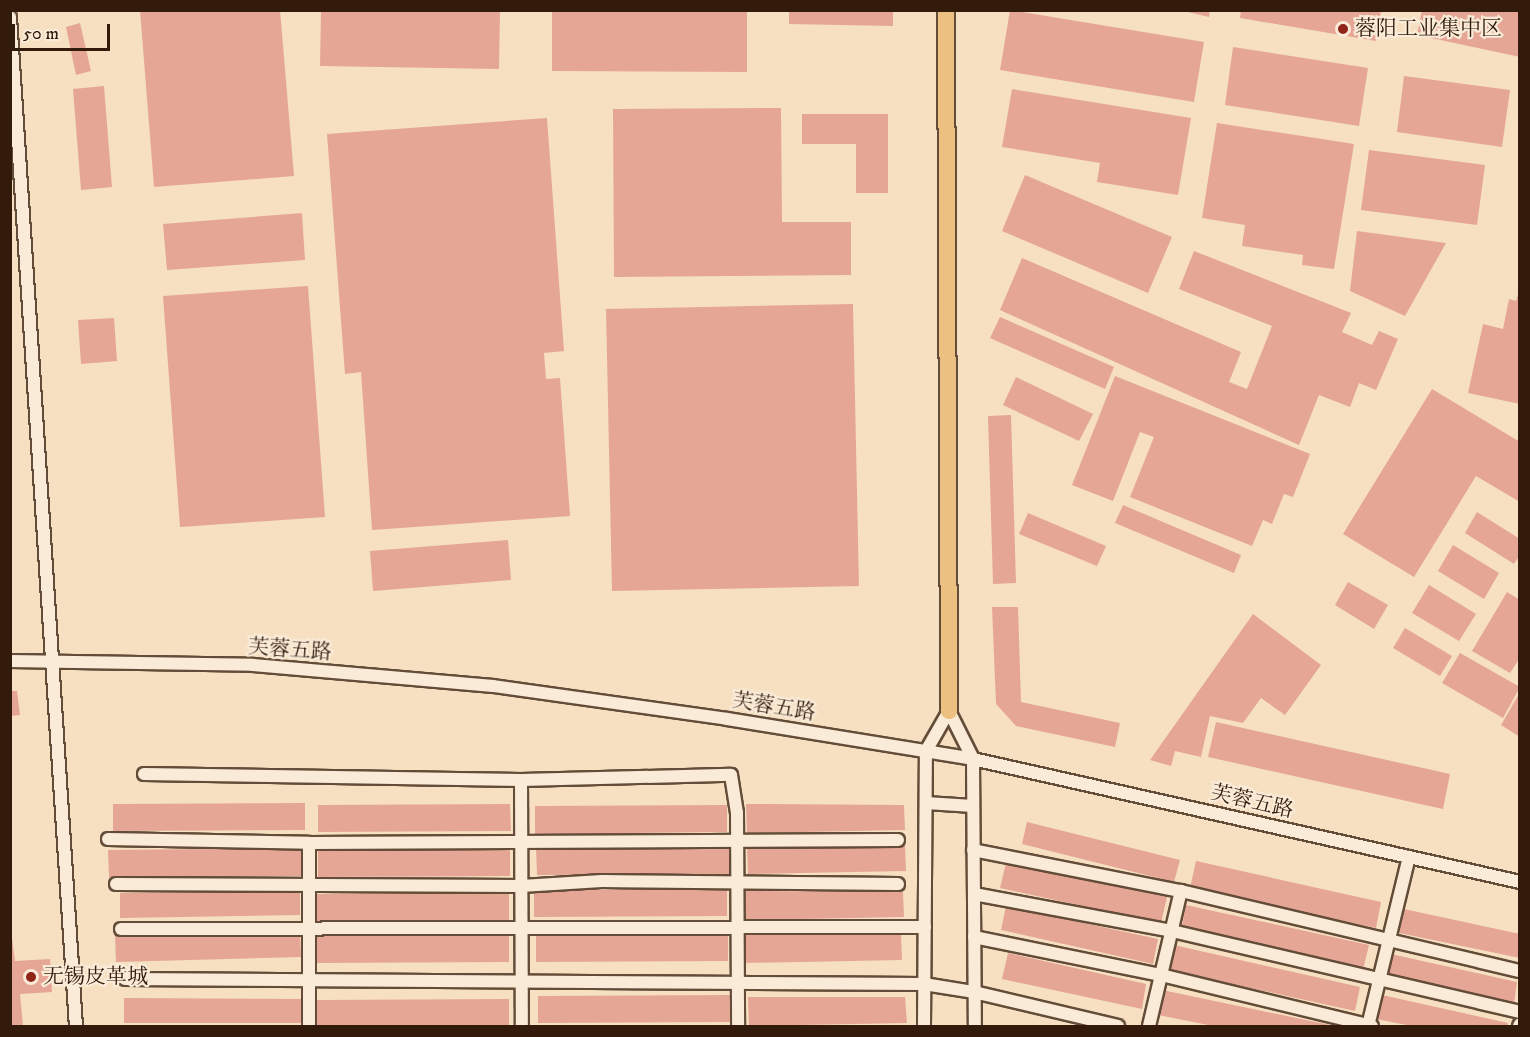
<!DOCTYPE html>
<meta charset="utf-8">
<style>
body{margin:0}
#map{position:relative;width:1530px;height:1037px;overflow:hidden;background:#f6e0c1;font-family:"IM FELL DW Pica","Noto Serif SC",serif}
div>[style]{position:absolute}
.building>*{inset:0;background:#e5a696}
.roads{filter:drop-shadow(2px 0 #634c38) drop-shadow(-2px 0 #634c38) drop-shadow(0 2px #634c38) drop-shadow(0 -2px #634c38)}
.minor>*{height:12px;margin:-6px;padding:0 6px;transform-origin:6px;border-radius:6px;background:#f9ebd7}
.major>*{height:16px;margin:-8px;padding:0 8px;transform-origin:8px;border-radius:8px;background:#ebc080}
.dots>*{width:16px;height:16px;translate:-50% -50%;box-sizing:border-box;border:3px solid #f9ebd7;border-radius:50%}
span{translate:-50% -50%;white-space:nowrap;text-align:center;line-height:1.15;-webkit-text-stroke:4.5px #f9ebd7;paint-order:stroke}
.poi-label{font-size:21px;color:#321b0b}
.left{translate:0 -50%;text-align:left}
.street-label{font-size:21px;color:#321b0b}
.frame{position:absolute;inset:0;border:12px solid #321b0b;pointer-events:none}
.scale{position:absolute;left:12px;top:24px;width:98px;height:27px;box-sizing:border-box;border:3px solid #321b0b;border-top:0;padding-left:8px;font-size:18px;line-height:21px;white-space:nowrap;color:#321b0b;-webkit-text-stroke:4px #f9ebd7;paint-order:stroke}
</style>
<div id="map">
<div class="building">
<div style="clip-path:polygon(140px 10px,280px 10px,294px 176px,154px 187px)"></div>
<div style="clip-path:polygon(321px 10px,500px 10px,499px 69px,320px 66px)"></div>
<div style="clip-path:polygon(552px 10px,747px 10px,747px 72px,552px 71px)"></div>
<div style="clip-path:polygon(789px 10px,893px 10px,893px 26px,789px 24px)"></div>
<div style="clip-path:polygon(1010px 10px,1204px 42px,1194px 102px,1000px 70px)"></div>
<div style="clip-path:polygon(1179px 10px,1210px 10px,1209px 17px)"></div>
<div style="clip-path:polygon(1241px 10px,1381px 10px,1376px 41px,1240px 18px)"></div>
<div style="clip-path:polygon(1422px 10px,1520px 10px,1520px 57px,1417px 35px)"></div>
<div style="clip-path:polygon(80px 23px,91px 71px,76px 75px,66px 27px)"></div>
<div style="clip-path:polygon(1233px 47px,1368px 68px,1359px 126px,1225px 105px)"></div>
<div style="clip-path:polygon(1404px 76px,1510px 90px,1502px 147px,1397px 132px)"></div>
<div style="clip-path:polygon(104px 86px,112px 187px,81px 190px,73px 89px)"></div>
<div style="clip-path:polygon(1012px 89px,1191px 118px,1178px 195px,1097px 182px,1100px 163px,1002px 147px)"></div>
<div style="clip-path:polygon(781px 108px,782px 222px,851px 222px,851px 275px,614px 277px,613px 109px)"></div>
<div style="clip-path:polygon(802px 114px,888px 114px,888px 193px,856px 193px,856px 144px,802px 144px)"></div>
<div style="clip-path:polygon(547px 118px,564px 351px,544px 353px,546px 379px,560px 378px,570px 516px,372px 530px,361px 372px,345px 374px,327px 134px)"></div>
<div style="clip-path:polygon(1217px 123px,1354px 144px,1334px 269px,1302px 265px,1303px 255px,1242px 246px,1245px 225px,1202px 218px)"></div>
<div style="clip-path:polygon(1369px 150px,1485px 165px,1477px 225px,1361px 210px)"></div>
<div style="clip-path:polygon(1025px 175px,1172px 237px,1148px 293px,1002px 231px)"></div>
<div style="clip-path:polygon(302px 213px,305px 260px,167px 270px,163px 224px)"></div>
<div style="clip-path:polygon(1357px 231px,1446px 243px,1405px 316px,1350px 291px)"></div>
<div style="clip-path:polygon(1194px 251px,1351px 313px,1342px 332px,1372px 345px,1379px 331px,1398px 339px,1376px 390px,1359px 383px,1350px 407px,1319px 395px,1299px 445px,1000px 310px,1022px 258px,1241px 352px,1229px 382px,1247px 389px,1272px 326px,1179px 289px)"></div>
<div style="clip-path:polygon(308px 286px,325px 517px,180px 527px,163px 296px)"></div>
<div style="clip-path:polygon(1519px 291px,1520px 404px,1468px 393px,1483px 324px,1503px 329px,1509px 299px,1516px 301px)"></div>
<div style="clip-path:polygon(853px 304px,859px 586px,612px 591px,606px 309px)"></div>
<div style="clip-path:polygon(1000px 317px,1114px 367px,1105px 389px,990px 338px)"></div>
<div style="clip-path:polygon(114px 318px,117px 361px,81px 364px,78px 320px)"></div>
<div style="clip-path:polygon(1115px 376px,1310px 454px,1293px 497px,1284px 494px,1272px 524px,1263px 520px,1252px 546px,1130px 497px,1154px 437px,1140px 432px,1113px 501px,1072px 485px)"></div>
<div style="clip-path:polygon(1016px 377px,1093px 414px,1079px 441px,1003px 405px)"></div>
<div style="clip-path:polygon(1432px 389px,1520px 442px,1520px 502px,1476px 476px,1414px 577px,1343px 534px)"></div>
<div style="clip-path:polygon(1011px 415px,1016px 583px,993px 584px,988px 416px)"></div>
<div style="clip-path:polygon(1123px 505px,1241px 555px,1234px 573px,1115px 523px)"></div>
<div style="clip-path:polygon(1477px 512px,1520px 539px,1520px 555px,1514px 564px,1465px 533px)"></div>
<div style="clip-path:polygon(1028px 513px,1106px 546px,1097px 566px,1019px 534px)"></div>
<div style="clip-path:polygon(508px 540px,511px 580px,373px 591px,370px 551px)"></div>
<div style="clip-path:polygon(1453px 545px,1499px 573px,1484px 599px,1438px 571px)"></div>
<div style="clip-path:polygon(1348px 582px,1388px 605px,1374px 629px,1335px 605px)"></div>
<div style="clip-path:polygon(1429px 585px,1476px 614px,1459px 641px,1412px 613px)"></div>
<div style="clip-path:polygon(1507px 592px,1520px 600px,1520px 658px,1510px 673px,1472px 651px)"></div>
<div style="clip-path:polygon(992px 607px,1018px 607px,1021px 702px,1120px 723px,1115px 747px,1016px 726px,996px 704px)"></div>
<div style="clip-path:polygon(1253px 614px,1321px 665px,1285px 715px,1261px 698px,1243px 723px,1210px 716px,1201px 757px,1175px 751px,1171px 766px,1150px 760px)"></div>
<div style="clip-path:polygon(1405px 628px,1452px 656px,1440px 676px,1393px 648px)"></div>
<div style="clip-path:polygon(1460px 653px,1520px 687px,1503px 718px,1442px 683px)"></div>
<div style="clip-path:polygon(10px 691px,17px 691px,20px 715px,10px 716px)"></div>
<div style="clip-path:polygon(1520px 692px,1520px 737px,1501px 725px)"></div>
<div style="clip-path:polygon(1216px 722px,1450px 774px,1443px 809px,1208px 757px)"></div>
<div style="clip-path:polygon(305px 803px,305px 830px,113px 831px,113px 804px)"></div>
<div style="clip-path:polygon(510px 804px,511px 831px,318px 832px,318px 805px)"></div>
<div style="clip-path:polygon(746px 804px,904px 805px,905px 830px,747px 833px)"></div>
<div style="clip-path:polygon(727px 805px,727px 832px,535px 834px,535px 806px)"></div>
<div style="clip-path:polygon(1027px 822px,1180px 860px,1174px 882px,1022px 844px)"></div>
<div style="clip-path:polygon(747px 846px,905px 846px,906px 871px,748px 874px)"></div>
<div style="clip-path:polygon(536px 847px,729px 847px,729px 874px,537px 875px)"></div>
<div style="clip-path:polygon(301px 848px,301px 876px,109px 877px,108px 850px)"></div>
<div style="clip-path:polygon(318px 849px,510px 849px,510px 876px,318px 877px)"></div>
<div style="clip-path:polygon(1196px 861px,1381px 902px,1376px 928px,1190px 888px)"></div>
<div style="clip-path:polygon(1006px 863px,1167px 897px,1161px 923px,1000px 888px)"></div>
<div style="clip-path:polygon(727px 889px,727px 916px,534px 917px,534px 890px)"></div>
<div style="clip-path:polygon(746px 891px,903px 892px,904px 917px,746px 920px)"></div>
<div style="clip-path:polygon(300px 892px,300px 915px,120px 918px,120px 893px)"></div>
<div style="clip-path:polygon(509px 893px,509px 920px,317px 921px,317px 894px)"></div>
<div style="clip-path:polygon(1186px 905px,1369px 945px,1363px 970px,1181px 930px)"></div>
<div style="clip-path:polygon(1006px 906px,1158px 939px,1153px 964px,1001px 930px)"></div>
<div style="clip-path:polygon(1404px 909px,1520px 934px,1520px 958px,1399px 933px)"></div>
<div style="clip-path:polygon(10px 922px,15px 961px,50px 959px,52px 992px,20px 994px,23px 1026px,10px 1026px)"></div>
<div style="clip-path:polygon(728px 934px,728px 961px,536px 962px,536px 935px)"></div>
<div style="clip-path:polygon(744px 934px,901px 935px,902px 960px,744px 963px)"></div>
<div style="clip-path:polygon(300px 935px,301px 957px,116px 962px,115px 936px)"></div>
<div style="clip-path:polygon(509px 935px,509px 962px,317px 963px,317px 936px)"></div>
<div style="clip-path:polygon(1174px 945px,1360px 987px,1355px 1011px,1169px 970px)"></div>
<div style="clip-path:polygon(1008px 953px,1146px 984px,1142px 1009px,1002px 979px)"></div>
<div style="clip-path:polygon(1391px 954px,1517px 982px,1514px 1005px,1386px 978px)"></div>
<div style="clip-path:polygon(1162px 990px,1330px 1025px,1330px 1026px,1213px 1026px,1158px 1015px)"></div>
<div style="clip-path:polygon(730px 995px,731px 1022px,538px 1023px,538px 996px)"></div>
<div style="clip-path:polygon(1382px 995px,1508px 1023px,1507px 1026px,1412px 1026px,1376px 1019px)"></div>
<div style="clip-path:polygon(748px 997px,905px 997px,907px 1023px,749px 1026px)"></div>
<div style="clip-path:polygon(124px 998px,301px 999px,301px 1023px,124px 1023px)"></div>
<div style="clip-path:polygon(509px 999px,509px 1026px,317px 1026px,317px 1000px)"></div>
</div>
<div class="roads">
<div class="minor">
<div style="left:10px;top:17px;width:1011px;rotate:86.26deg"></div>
<div style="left:10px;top:661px;width:243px;rotate:0.9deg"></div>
<div style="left:253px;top:665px;width:241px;rotate:5deg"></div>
<div style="left:493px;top:686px;width:236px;rotate:8deg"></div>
<div style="left:727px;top:719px;width:249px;rotate:9.2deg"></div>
<div style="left:973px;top:759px;width:561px;rotate:12.67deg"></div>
<div style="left:949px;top:711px;width:54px;rotate:63.4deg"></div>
<div style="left:973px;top:759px;width:267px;rotate:89.6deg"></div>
<div style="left:144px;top:774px;width:377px;rotate:0.9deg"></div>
<div style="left:521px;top:780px;width:210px;rotate:-1.4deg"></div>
<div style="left:731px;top:775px;width:38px;rotate:81deg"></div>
<div style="left:737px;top:813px;width:213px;rotate:89.7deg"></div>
<div style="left:521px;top:780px;width:246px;rotate:89.8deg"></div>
<div style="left:926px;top:803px;width:47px;rotate:3.7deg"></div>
<div style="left:108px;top:839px;width:201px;rotate:1.1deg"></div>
<div style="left:309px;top:843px;width:589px;rotate:-0.29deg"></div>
<div style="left:309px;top:843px;width:183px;rotate:90deg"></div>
<div style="left:973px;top:850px;width:212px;rotate:11.2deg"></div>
<div style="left:1181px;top:891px;width:348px;rotate:13.3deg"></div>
<div style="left:116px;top:884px;width:405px;rotate:0.3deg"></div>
<div style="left:521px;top:886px;width:81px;rotate:-3.5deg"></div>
<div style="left:602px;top:881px;width:296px;rotate:0.6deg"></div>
<div style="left:974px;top:894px;width:201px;rotate:10.6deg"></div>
<div style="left:1172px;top:931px;width:357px;rotate:13.1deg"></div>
<div style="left:121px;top:929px;width:804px;rotate:-0.14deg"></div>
<div style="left:974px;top:937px;width:191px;rotate:11.5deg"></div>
<div style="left:1161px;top:975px;width:217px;rotate:13.6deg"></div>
<div style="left:125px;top:979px;width:799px;rotate:0.36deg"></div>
<div style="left:924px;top:984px;width:51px;rotate:9.1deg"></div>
<div style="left:974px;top:992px;width:148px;rotate:13.3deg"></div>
<div style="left:924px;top:1026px;width:275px;rotate:-89.6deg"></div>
<div style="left:926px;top:751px;width:46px;rotate:-60.1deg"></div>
<div style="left:1149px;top:1026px;width:139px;rotate:-76.7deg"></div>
<div style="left:1368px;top:1026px;width:174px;rotate:-76.4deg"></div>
<div style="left:1519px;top:1026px;width:2px;rotate:-63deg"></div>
</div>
<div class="major">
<div style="left:946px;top:10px;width:701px;rotate:89.75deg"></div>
</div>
</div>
<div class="dots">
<div style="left:1343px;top:29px;background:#8f2418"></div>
<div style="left:31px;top:977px;background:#8f2418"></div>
</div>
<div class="poi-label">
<span class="left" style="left:1355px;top:29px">蓉阳工业集中区</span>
<span class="left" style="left:43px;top:977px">无锡皮革城</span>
</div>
<div class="street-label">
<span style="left:290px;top:650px;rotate:4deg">芙蓉五路</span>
<span style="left:774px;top:707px;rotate:9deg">芙蓉五路</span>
<span style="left:1252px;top:802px;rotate:13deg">芙蓉五路</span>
</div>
<div class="frame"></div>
<div class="scale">50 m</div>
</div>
